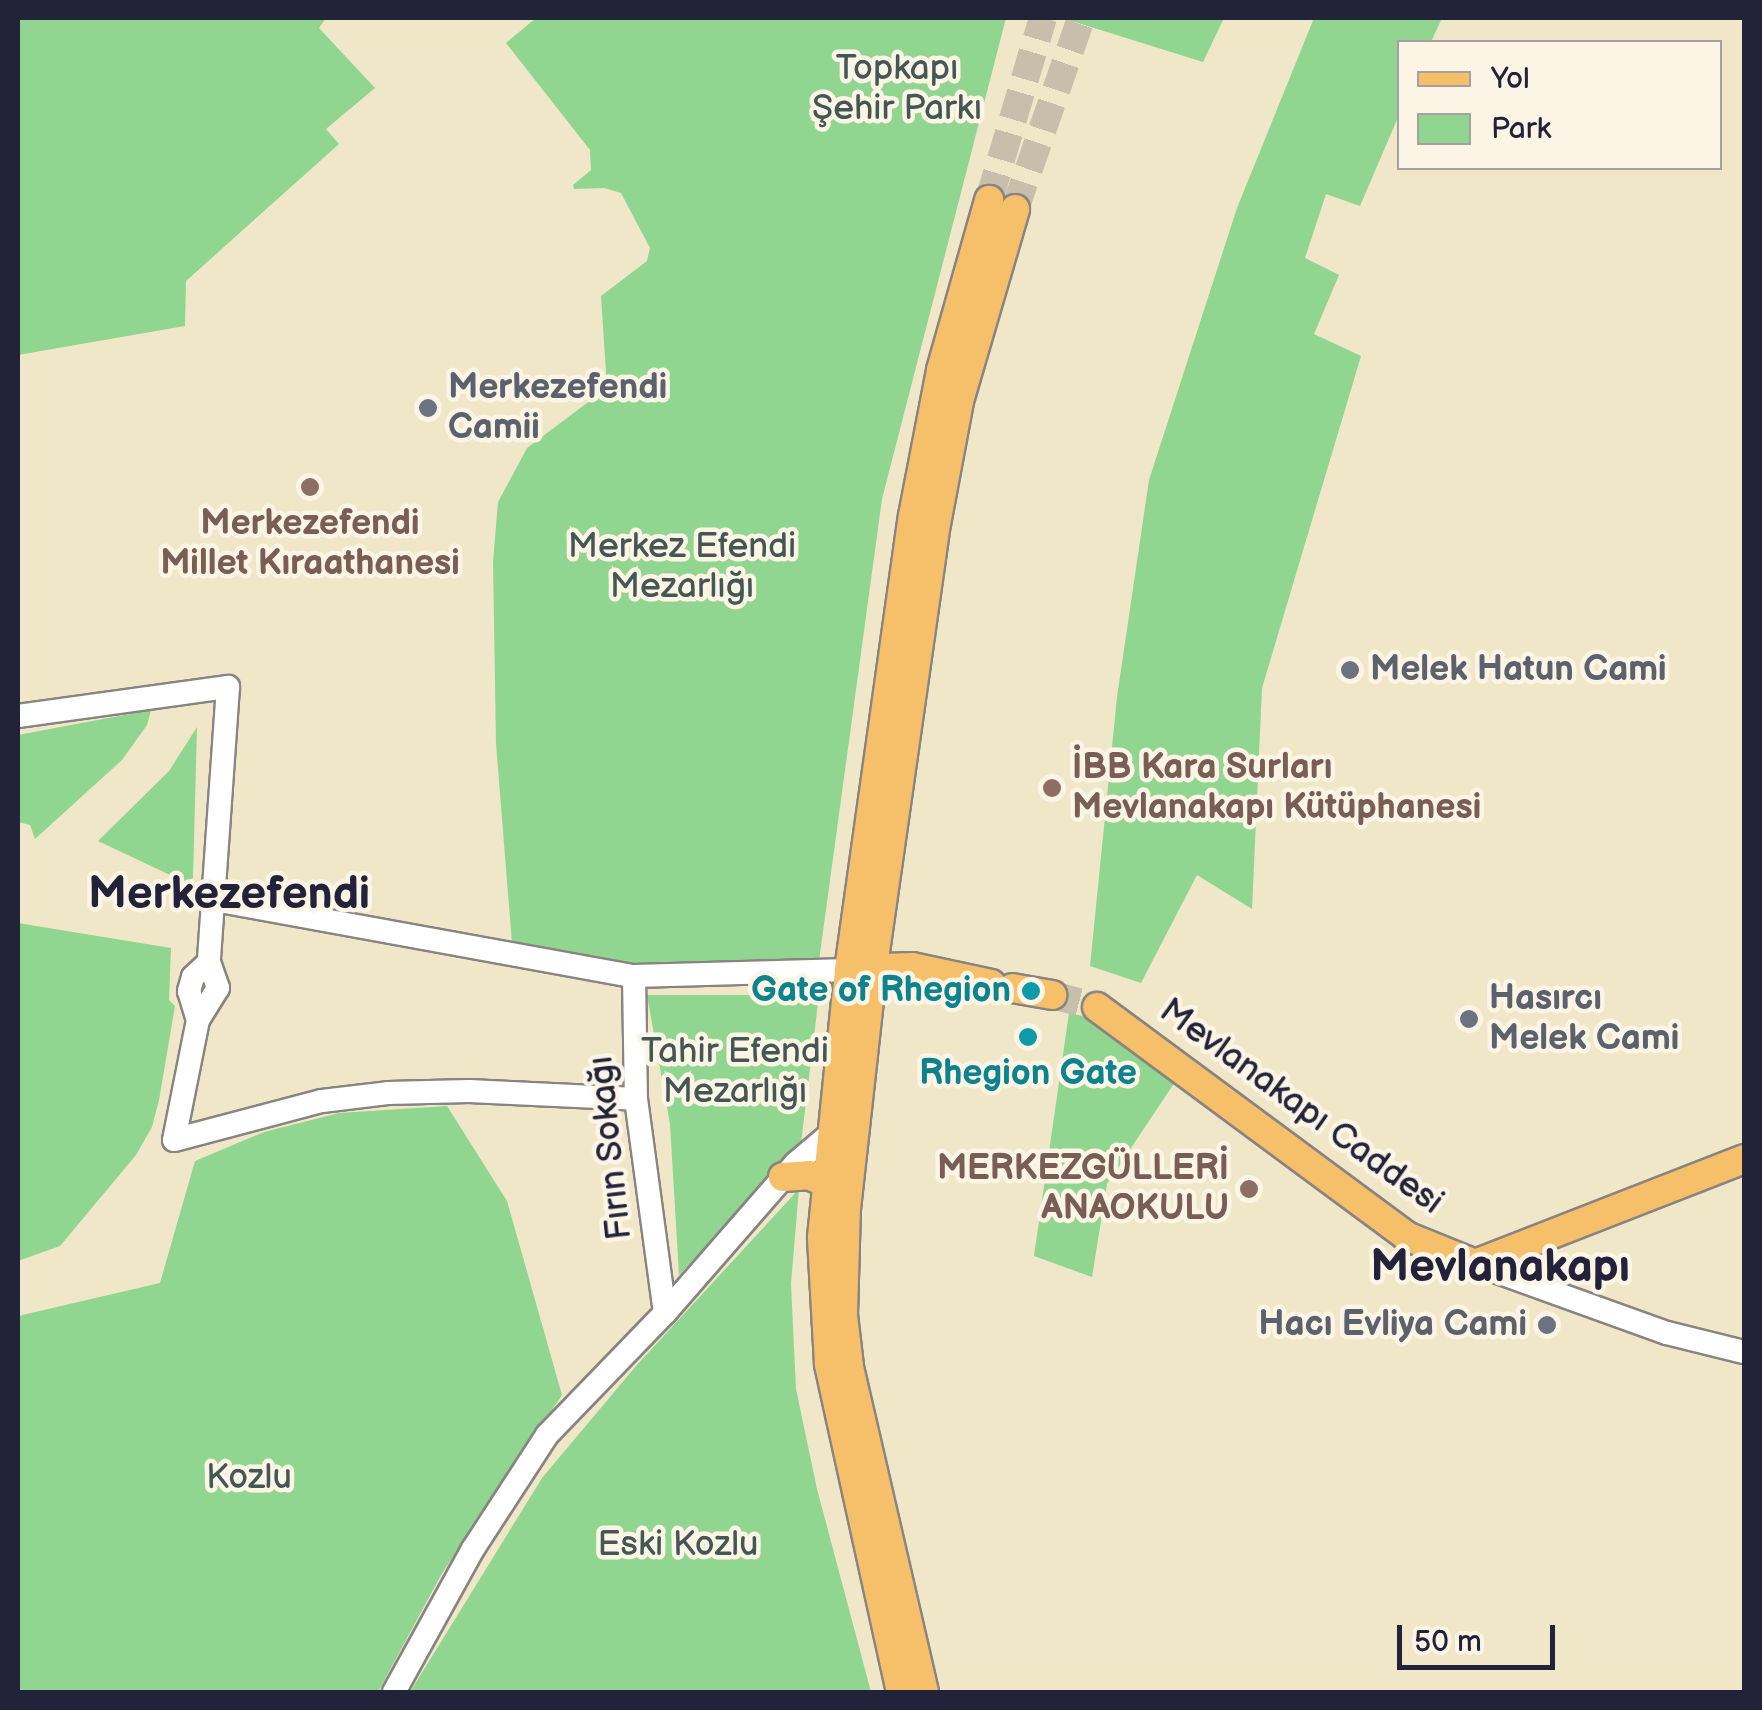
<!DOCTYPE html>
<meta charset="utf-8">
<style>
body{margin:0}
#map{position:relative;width:1762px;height:1710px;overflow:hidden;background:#f0e6c8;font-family:"Balsamiq Sans",sans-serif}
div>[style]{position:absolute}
.green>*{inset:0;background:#90d690}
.major-tunnel>*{height:28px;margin-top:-14px;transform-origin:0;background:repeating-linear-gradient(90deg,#c7bfac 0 28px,transparent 0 42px)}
.roads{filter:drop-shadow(2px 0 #898482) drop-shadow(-2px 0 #898482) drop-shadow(0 2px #898482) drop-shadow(0 -2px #898482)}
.minor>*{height:22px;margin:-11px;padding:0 11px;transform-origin:11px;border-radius:11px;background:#fff}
.major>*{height:28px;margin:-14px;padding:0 14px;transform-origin:14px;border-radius:14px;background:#f6c06b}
.dots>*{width:28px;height:28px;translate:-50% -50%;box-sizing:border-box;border:5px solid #fcf5e5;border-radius:50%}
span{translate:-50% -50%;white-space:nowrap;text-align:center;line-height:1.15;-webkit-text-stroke:9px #fcf5e5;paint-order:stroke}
.park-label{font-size:35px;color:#435854}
.worship-label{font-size:35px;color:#5b616d;font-weight:700}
.left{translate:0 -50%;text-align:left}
.right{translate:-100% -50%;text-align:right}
.education-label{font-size:35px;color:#785e54;font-weight:700}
.culture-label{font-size:35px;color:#0d838f;font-weight:700}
.street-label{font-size:35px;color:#22223b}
.district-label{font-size:45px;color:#22223b;font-weight:700}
.frame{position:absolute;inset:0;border:20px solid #22223b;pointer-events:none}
.legend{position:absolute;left:1397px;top:40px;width:325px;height:130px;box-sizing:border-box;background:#fcf5e5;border:2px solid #a5a1a1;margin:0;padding:12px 18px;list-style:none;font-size:30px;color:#22223b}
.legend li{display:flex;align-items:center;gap:20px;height:50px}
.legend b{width:50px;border:2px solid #a5a1a1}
.scale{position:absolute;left:1397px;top:1625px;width:158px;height:45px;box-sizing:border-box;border:5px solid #22223b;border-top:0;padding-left:12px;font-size:30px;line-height:35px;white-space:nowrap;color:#22223b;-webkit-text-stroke:8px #fcf5e5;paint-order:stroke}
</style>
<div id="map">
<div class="green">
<div style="clip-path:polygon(18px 18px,326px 18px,319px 28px,375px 88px,326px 129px,339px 144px,186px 281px,185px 326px,18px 355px)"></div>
<div style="clip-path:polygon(536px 18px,1006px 18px,882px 499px,819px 961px,639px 965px,512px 943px,496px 744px,493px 562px,498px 502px,527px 448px,607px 388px,601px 296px,647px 261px,650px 248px,621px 193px,604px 188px,574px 189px,573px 185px,591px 170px,590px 150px,506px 43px)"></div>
<div style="clip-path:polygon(1062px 18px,1224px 18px,1203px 62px)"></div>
<div style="clip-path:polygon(1314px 18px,1442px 18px,1431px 42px,1400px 42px,1399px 115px,1360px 206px,1326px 194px,1305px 258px,1339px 275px,1314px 334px,1361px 356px,1262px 688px,1252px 909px,1197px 875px,1141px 983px,1090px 966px,1117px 697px,1149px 480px,1237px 208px)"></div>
<div style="clip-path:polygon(151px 710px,147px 725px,122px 760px,35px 839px,30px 825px,18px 822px,18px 735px)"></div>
<div style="clip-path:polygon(197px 727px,193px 878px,185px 882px,98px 841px,169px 771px)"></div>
<div style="clip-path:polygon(18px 923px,171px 948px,169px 1000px,175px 1006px,159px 1100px,152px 1127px,136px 1155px,60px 1246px,18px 1261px)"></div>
<div style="clip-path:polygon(647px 995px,819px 995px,801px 1143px,679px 1275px,670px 1124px)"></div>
<div style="clip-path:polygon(1069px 1013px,1091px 1018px,1179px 1076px,1107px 1184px,1092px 1277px,1034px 1256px)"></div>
<div style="clip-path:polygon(447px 1106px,507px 1201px,562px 1395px,441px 1575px,378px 1692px,18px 1692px,18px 1316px,160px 1283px,195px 1161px,264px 1132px,339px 1113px)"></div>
<div style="clip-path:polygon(799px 1189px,791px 1284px,796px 1389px,817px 1489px,871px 1692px,410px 1692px,542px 1478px,636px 1366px)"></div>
</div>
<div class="major-tunnel">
<div style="left:989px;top:200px;width:190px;rotate:-73.5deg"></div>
<div style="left:1015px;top:209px;width:202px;rotate:-70.9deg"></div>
<div style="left:1052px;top:995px;width:47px;rotate:14.9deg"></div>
</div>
<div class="roads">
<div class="minor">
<div style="left:18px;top:716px;width:212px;rotate:-7.9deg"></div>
<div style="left:228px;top:687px;width:276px;rotate:94deg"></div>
<div style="left:209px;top:962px;width:22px;rotate:137deg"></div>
<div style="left:193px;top:977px;width:15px;rotate:106deg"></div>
<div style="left:189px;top:991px;width:30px;rotate:73deg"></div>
<div style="left:198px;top:1020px;width:122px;rotate:101.3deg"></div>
<div style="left:174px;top:1140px;width:153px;rotate:-14.8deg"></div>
<div style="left:322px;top:1101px;width:66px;rotate:-6.9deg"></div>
<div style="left:388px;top:1093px;width:81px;rotate:-1.4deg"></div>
<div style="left:469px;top:1091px;width:167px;rotate:2.7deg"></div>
<div style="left:214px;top:900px;width:427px;rotate:10.3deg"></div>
<div style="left:634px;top:976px;width:215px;rotate:-1.6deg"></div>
<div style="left:634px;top:976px;width:123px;rotate:89.1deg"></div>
<div style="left:636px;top:1099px;width:216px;rotate:82.3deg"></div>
<div style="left:198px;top:1020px;width:38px;rotate:-58deg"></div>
<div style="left:218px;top:988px;width:28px;rotate:-109deg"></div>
<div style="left:1475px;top:1264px;width:204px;rotate:19.8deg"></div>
<div style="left:1667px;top:1333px;width:79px;rotate:13.9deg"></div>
<div style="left:394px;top:1692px;width:163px;rotate:-61.1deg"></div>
<div style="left:473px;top:1549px;width:136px;rotate:-57deg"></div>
<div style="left:547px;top:1435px;width:170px;rotate:-46deg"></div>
<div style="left:665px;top:1313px;width:199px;rotate:-48.9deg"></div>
<div style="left:796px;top:1163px;width:43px;rotate:-40.3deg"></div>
</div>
<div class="major">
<div style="left:855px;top:969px;width:57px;rotate:-2deg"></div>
<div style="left:912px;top:967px;width:81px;rotate:12.1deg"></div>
<div style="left:1012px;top:988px;width:41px;rotate:9.9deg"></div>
<div style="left:1097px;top:1007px;width:385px;rotate:36.5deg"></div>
<div style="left:1406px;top:1236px;width:74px;rotate:22.1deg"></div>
<div style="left:1475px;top:1264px;width:289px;rotate:-21.3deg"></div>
<div style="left:783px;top:1177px;width:26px;rotate:-4deg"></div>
<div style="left:809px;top:1175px;width:19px;rotate:25deg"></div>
<div style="left:901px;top:1692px;width:336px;rotate:-102.4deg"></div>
<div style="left:829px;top:1364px;width:127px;rotate:-93.2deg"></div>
<div style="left:822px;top:1237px;width:268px;rotate:-84.2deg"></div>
<div style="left:849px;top:970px;width:458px;rotate:-82deg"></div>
<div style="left:913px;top:516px;width:149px;rotate:-79.1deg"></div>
<div style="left:941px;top:370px;width:177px;rotate:-74.2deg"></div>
<div style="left:924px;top:1692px;width:335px;rotate:-103deg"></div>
<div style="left:849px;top:1366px;width:51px;rotate:-96.7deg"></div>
<div style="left:843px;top:1315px;width:106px;rotate:-88.4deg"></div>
<div style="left:846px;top:1209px;width:244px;rotate:-83.7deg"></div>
<div style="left:873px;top:966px;width:435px;rotate:-81.9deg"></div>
<div style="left:934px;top:535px;width:136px;rotate:-79.4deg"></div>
<div style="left:959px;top:401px;width:200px;rotate:-73.7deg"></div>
</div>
</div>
<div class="dots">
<div style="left:428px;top:408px;background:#6b7280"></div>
<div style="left:310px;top:487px;background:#8d6e63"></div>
<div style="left:1350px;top:670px;background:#6b7280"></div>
<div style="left:1052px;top:788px;background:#8d6e63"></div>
<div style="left:1031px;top:991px;background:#0f9aa8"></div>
<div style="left:1469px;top:1019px;background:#6b7280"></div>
<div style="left:1028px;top:1037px;background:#0f9aa8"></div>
<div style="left:1249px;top:1189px;background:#8d6e63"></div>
<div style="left:1547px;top:1325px;background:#6b7280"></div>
</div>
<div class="park-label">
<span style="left:897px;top:89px">Topkapı<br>Şehir Parkı</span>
<span style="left:682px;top:567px">Merkez Efendi<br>Mezarlığı</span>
<span style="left:735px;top:1072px">Tahir Efendi<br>Mezarlığı</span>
<span style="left:249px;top:1478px">Kozlu</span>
<span style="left:678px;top:1545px">Eski Kozlu</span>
</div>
<div class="worship-label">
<span class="left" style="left:448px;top:408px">Merkezefendi<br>Camii</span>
<span class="left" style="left:1370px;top:670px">Melek Hatun Cami</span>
<span class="left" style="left:1489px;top:1019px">Hasırcı<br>Melek Cami</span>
<span class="right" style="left:1527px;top:1325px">Hacı Evliya Cami</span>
</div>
<div class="education-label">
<span style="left:310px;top:544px">Merkezefendi<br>Millet Kıraathanesi</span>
<span class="left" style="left:1072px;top:788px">İBB Kara Surları<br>Mevlanakapı Kütüphanesi</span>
<span class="right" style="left:1229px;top:1189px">MERKEZGÜLLERİ<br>ANAOKULU</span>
</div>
<div class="culture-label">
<span class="right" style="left:1011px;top:991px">Gate of Rhegion</span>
<span style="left:1028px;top:1074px">Rhegion Gate</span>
</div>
<div class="street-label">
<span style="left:1301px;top:1107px;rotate:36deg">Mevlanakapı Caddesi</span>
<span style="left:611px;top:1148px;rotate:-96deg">Fırın Sokağı</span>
</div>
<div class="district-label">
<span style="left:229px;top:895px">Merkezefendi</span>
<span style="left:1500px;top:1268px">Mevlanakapı</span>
</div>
<div class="frame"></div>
<ul class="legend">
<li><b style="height:12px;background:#f6c06b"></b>Yol</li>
<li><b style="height:28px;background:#90d690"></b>Park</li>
</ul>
<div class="scale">50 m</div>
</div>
